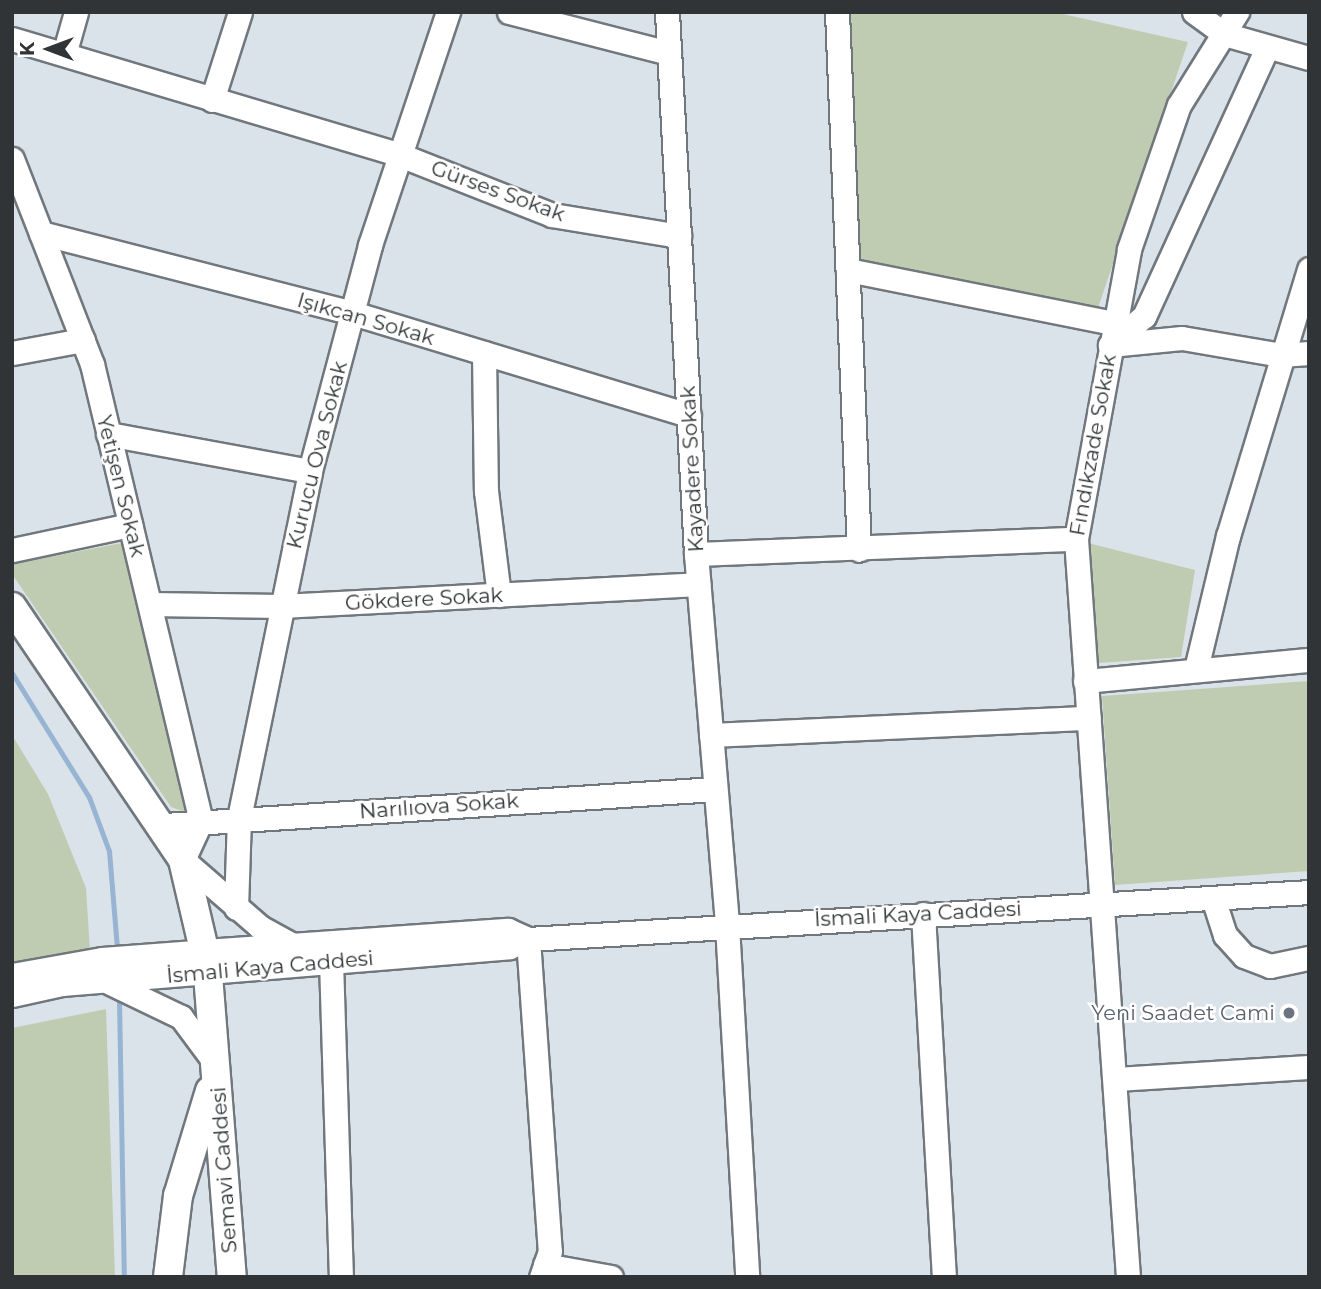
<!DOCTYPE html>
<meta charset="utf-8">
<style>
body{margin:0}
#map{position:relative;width:1321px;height:1289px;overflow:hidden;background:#dbe3ea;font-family:Montserrat,sans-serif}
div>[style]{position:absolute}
.green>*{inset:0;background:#c0ccb1}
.stream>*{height:5px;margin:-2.5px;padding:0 2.5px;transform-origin:2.5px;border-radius:2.5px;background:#97b4d2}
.roads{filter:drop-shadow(2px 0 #70777d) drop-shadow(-2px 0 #70777d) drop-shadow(0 2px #70777d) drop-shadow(0 -2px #70777d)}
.minor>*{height:23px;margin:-11.5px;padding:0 11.5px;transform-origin:11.5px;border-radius:11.5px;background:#fff}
.major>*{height:28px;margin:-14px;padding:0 14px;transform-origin:14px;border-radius:14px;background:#fff}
.dots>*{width:19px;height:19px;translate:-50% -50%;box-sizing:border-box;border:4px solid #fff;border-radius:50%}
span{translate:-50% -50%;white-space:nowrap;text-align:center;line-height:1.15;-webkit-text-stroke:5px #fff;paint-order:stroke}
.street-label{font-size:21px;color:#313436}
.worship-label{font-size:21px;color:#5b616d}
.right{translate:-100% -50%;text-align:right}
.frame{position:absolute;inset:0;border:14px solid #313436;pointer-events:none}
.north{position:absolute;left:14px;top:14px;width:70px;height:70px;-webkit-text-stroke:5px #fff;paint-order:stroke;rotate:270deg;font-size:19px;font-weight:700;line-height:28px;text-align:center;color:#313436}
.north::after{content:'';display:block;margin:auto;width:24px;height:32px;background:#313436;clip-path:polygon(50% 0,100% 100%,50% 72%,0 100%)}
</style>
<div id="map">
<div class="green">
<div style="clip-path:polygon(847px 12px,1054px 12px,1188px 42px,1098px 308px,856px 260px)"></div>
<div style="clip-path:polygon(1084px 542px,1195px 570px,1181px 657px,1086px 664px)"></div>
<div style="clip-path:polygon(122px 543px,188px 809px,182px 811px,171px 807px,12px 574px,12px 564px)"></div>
<div style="clip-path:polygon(1309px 681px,1309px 871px,1115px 885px,1102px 696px)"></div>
<div style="clip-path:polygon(12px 735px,48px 794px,86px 888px,90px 951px,12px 966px)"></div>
<div style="clip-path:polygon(106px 1009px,115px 1277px,12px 1277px,12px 1028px)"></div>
</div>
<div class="stream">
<div style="left:12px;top:673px;width:146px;rotate:58.2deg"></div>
<div style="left:89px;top:797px;width:58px;rotate:69.7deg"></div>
<div style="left:109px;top:851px;width:98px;rotate:85.3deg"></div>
<div style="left:119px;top:999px;width:278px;rotate:89deg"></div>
</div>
<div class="roads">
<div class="minor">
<div style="left:509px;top:12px;width:165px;rotate:14.4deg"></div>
<div style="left:667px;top:12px;width:543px;rotate:86.94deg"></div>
<div style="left:696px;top:554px;width:372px;rotate:85.2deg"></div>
<div style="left:727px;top:925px;width:353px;rotate:86.7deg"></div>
<div style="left:837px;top:12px;width:538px;rotate:87.66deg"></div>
<div style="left:1194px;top:12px;width:37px;rotate:36deg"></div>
<div style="left:1224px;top:34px;width:88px;rotate:15.8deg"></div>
<div style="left:12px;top:39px;width:405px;rotate:16.6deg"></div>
<div style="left:400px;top:155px;width:163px;rotate:21.5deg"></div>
<div style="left:552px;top:215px;width:129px;rotate:9.4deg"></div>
<div style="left:1266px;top:50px;width:293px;rotate:114.6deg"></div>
<div style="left:1144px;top:316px;width:45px;rotate:139.5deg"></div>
<div style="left:1110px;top:345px;width:72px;rotate:-5.6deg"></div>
<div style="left:1182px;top:338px;width:100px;rotate:9.7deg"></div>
<div style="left:1281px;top:355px;width:28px;rotate:-4deg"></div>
<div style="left:65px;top:51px;width:41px;rotate:-74.2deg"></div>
<div style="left:212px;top:100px;width:92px;rotate:-72.3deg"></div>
<div style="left:12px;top:159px;width:220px;rotate:68.7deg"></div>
<div style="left:92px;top:364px;width:470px;rotate:76.6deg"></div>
<div style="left:201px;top:821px;width:43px;rotate:114.8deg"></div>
<div style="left:183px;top:860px;width:102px;rotate:41deg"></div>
<div style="left:260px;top:927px;width:38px;rotate:29deg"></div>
<div style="left:41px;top:233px;width:322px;rotate:14.4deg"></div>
<div style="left:353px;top:313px;width:351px;rotate:16.9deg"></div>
<div style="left:848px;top:270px;width:271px;rotate:11.3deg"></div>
<div style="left:12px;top:353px;width:72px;rotate:-10.4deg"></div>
<div style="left:484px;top:353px;width:138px;rotate:89.2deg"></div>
<div style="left:486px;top:491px;width:105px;rotate:82.9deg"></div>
<div style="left:108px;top:434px;width:205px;rotate:10.4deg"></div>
<div style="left:12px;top:550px;width:121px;rotate:-12deg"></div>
<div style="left:696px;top:554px;width:380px;rotate:-2.3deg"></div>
<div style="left:150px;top:604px;width:131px;rotate:0.9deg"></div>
<div style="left:281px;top:606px;width:418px;rotate:-3deg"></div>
<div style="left:1196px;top:669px;width:137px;rotate:-76.5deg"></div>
<div style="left:1228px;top:536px;width:279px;rotate:-73.1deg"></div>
<div style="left:1085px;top:681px;width:225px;rotate:-5.4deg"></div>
<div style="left:711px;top:735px;width:378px;rotate:-2.6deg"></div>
<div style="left:164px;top:825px;width:552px;rotate:-3.74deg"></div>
<div style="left:1213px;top:898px;width:39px;rotate:72deg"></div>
<div style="left:1225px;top:935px;width:28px;rotate:48deg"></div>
<div style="left:1244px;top:956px;width:28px;rotate:21deg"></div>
<div style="left:1270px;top:966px;width:40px;rotate:-12deg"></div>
<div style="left:236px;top:908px;width:90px;rotate:-88.1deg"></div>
<div style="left:239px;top:818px;width:354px;rotate:-78.4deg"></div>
<div style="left:310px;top:471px;width:234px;rotate:-75.1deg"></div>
<div style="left:370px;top:245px;width:246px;rotate:-71.5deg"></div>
<div style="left:923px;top:914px;width:364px;rotate:86.7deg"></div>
<div style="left:528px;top:939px;width:313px;rotate:86deg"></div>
<div style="left:550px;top:1251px;width:28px;rotate:109deg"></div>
<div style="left:331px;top:961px;width:316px;rotate:88.2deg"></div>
<div style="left:12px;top:975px;width:91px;rotate:-10.1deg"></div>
<div style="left:102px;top:959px;width:103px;rotate:-4.4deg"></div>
<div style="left:205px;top:951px;width:304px;rotate:-4deg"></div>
<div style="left:508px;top:930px;width:22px;rotate:24deg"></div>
<div style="left:110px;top:983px;width:79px;rotate:25.6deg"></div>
<div style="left:181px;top:1017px;width:59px;rotate:53.3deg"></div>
<div style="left:12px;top:995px;width:51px;rotate:-12.4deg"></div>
<div style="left:62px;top:984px;width:449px;rotate:-4.7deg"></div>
<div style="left:509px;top:947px;width:21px;rotate:-23deg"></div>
<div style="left:528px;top:939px;width:782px;rotate:-3.44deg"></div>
<div style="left:1116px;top:1079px;width:193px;rotate:-3.6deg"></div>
<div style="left:545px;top:1265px;width:67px;rotate:10.3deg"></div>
<div style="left:1128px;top:1277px;width:740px;rotate:-94.03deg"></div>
<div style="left:1076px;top:539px;width:295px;rotate:-79.6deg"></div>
<div style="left:1129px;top:249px;width:152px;rotate:-70.9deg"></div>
<div style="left:1179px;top:105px;width:110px;rotate:-58.1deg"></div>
</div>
<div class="major">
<div style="left:12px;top:607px;width:305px;rotate:55.9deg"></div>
<div style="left:183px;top:860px;width:105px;rotate:76.8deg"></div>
<div style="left:207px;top:962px;width:316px;rotate:85.5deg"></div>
<div style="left:168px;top:1277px;width:82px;rotate:-83deg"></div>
<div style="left:178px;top:1196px;width:110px;rotate:-73.1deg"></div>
</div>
</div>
<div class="dots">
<div style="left:1289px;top:1013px;background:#6b7280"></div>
</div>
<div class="street-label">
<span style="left:498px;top:191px;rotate:20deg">Gürses Sokak</span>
<span style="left:366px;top:319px;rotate:16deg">Işıkcan Sokak</span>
<span style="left:1093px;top:445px;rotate:-80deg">Fındıkzade Sokak</span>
<span style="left:317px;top:455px;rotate:-76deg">Kurucu Ova Sokak</span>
<span style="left:692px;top:469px;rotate:-93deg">Kayadere Sokak</span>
<span style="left:121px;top:486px;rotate:76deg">Yetişen Sokak</span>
<span style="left:424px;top:599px;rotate:-3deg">Gökdere Sokak</span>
<span style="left:439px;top:806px;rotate:-4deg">Narılıova Sokak</span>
<span style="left:918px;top:914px;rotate:-3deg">İsmali Kaya Caddesi</span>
<span style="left:270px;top:967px;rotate:-5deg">İsmali Kaya Caddesi</span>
<span style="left:224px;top:1170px;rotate:-94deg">Semavi Caddesi</span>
</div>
<div class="worship-label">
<span class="right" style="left:1275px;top:1013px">Yeni Saadet Cami</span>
</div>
<div class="frame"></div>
<div class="north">K</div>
</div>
